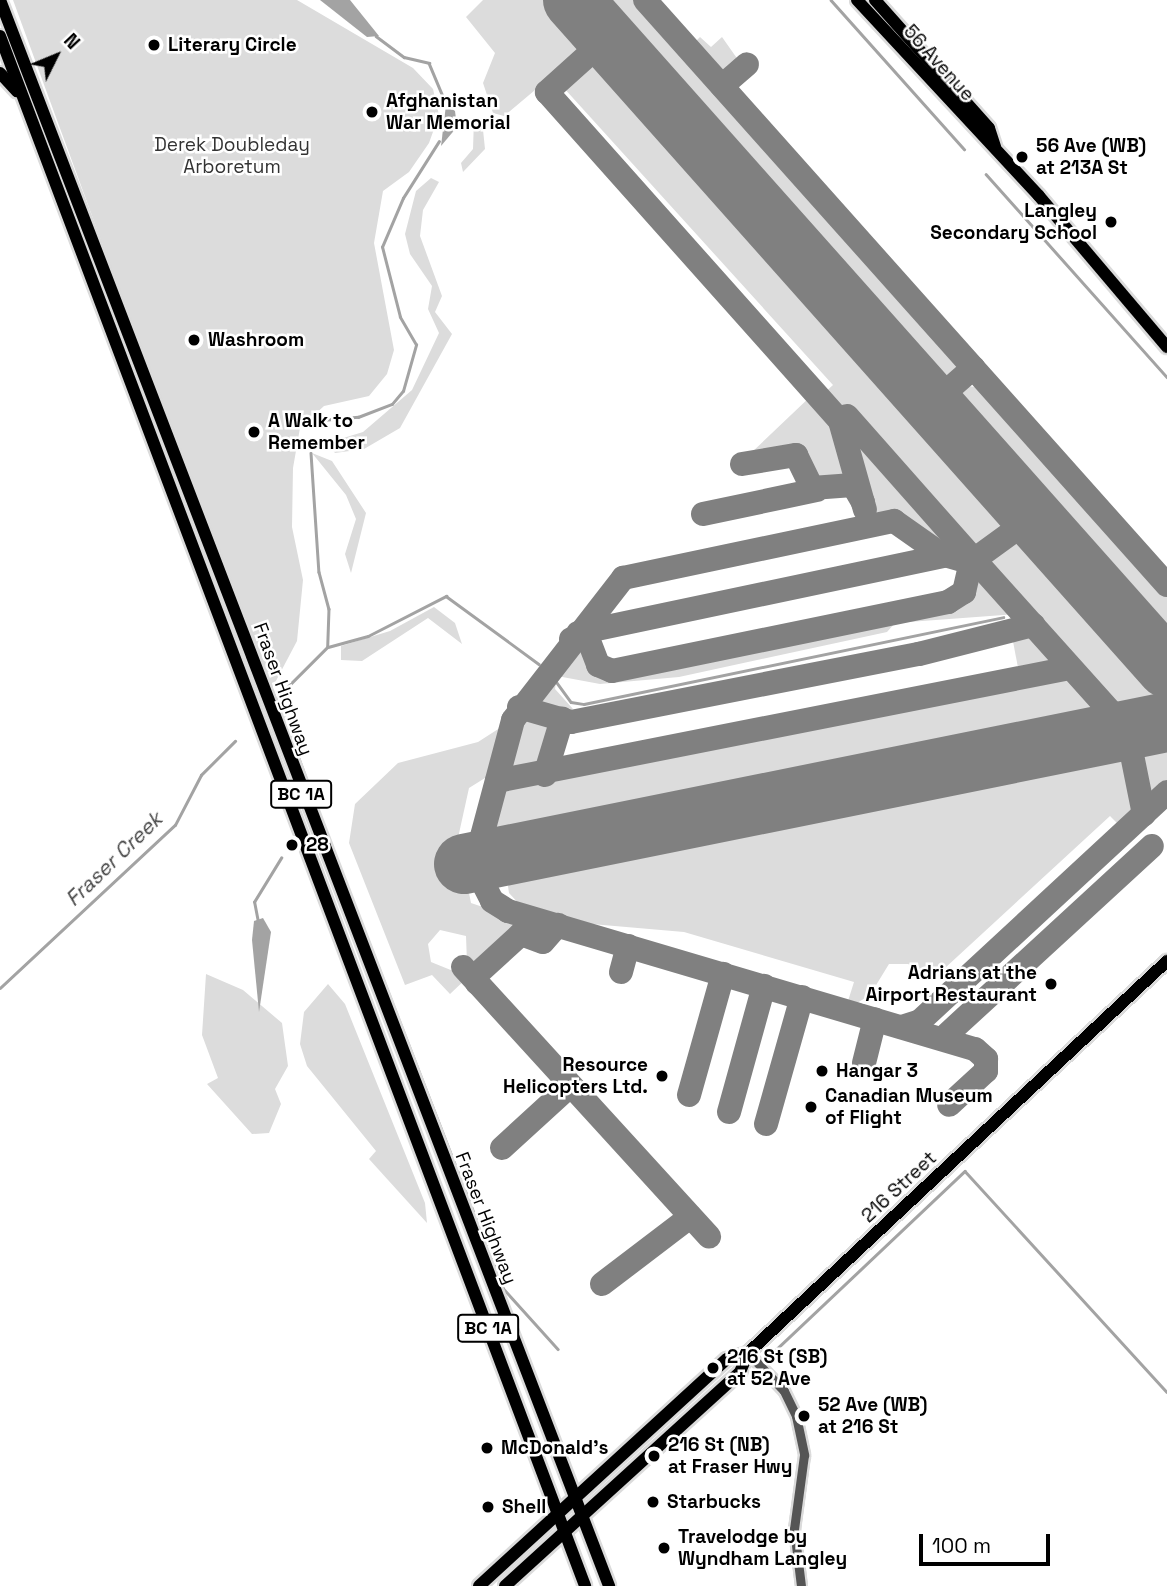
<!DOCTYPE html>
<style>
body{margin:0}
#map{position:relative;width:1167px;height:1586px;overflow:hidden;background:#fff;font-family:"Space Grotesk",sans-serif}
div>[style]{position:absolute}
.green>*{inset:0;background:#dcdcdc}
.water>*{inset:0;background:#a3a3a3}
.stream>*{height:2.5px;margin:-1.25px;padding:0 1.25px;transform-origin:1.25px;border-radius:1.25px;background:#a3a3a3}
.taxiway>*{height:24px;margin:-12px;padding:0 12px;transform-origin:12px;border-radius:12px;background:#808080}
.runway>*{height:60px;margin:-30px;padding:0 30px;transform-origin:30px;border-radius:30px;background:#808080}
.roads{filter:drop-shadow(2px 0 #dbdbdb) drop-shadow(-2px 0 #dbdbdb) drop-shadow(0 2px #dbdbdb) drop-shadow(0 -2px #dbdbdb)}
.minor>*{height:9px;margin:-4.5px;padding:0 4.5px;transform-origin:4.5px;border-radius:4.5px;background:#555}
.major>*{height:12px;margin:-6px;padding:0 6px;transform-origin:6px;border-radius:6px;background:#000}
.dots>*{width:19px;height:19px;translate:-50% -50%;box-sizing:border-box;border:4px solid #fff;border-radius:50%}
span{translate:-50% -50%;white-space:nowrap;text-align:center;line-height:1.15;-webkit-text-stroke:5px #fff;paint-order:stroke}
.shield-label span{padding:2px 5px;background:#fff;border:2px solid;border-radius:5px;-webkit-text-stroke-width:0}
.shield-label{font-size:18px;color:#000;font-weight:700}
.poi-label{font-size:19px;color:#000;font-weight:700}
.left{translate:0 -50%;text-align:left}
.right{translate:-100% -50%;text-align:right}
.street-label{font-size:19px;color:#000}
.park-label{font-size:19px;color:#333}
.water-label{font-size:21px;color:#444;font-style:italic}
.north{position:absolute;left:21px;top:21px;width:70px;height:70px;-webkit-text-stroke:5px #fff;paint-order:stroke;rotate:47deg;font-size:19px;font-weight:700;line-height:28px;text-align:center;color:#000}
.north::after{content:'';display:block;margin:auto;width:24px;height:32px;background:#000;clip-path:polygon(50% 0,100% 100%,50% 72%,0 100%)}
.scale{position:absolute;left:919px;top:1534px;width:131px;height:32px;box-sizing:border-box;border:4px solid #000;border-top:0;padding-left:9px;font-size:21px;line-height:24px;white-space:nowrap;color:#000;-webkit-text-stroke:5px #fff;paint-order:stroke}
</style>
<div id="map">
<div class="green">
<div style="clip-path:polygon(13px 0,297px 0,413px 68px,433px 89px,439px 115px,429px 143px,409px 172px,383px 191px,374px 243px,394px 350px,387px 374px,369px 396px,324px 406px,300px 428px,293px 468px,292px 527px,303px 580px,297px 641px,268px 696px)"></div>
<div style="clip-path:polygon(483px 0,554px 0,591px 43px,504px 116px,493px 113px,483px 83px,495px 53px,466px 17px)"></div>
<div style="clip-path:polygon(594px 0,639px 0,958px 358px,957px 376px,935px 383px)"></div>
<div style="clip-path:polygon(700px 37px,711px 47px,722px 37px,741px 64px,726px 77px,695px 42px)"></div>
<div style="clip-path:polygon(600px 53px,1014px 519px,1014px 523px,980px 548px,948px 549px,905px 516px,873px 516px,852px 430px,822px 395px,833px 385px,563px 87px)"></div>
<div style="clip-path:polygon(474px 119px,482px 120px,485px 149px,463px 172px,461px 163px,473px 149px)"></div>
<div style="clip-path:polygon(431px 178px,439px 182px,423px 210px,420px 236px,442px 296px,435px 312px,452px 334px,400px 428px,364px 449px,335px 453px,327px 443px,363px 432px,412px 390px,439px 333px,428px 309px,432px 286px,410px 254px,405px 234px,416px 191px)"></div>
<div style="clip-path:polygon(967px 386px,984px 388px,1167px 593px,1167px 644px,958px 408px,959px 392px)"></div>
<div style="clip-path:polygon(812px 395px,845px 435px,854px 476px,813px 484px,797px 447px,750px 454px)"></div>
<div style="clip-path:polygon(312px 453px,332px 461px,366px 513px,351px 573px,345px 554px,356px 519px,346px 495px)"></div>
<div style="clip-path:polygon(1022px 532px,1167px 691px,1167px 707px,1121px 716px,986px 562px)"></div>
<div style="clip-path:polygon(977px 569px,1017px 614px,895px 623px,887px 632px,679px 677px,600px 684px,557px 676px,555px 689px,573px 709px,561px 713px,533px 699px,579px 643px,609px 674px,952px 604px,967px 594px)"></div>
<div style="clip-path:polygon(434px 607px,455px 623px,462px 644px,428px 618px,362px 661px,341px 660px,341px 646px,390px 631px)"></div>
<div style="clip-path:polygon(1032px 630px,1054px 659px,1045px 668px,1019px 673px,1012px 636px)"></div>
<div style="clip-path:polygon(1069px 673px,1108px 719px,510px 839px,495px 830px,506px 785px)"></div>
<div style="clip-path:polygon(534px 713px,551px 727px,539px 768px,507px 776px,520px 716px)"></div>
<div style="clip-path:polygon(506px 724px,493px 773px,469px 788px,458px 838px,471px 903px,521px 920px,521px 927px,474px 969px,467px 963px,466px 936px,440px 930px,428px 944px,431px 962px,468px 977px,450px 994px,432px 975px,405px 985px,349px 843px,355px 804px,398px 763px,478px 742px)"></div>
<div style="clip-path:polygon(1167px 736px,1167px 783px,1146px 802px,1135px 742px)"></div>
<div style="clip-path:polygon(1124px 745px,1137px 810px,1120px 826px,1110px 816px,945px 968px,954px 978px,949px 982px,908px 964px,889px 964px,870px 995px,857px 1003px,848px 1001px,854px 982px,684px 932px,580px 923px,521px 906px,509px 893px,507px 880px,515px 868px)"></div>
<div style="clip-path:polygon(206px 974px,243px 990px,282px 1023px,288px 1066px,275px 1089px,281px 1104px,269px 1133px,252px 1134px,207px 1084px,218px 1078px,202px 1035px)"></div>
<div style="clip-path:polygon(328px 984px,345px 1004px,425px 1203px,427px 1223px,369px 1159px,376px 1151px,307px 1066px,300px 1044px,304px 1012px)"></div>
</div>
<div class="water">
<div style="clip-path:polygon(320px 0,350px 0,379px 36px,367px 37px)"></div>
<div style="clip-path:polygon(446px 105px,455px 111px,457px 127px,441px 146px)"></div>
<div style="clip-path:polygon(263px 918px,271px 932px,259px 1012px,252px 940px,254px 921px)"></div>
</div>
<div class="stream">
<div style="left:831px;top:0;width:200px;rotate:48.2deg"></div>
<div style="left:376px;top:36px;width:35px;rotate:37deg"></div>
<div style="left:404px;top:57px;width:26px;rotate:13deg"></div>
<div style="left:429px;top:63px;width:47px;rotate:67.3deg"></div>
<div style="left:986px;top:174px;width:272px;rotate:48.3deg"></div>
<div style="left:322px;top:420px;width:36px;rotate:-5deg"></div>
<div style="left:358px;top:417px;width:36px;rotate:-21deg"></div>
<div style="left:392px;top:404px;width:17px;rotate:-50deg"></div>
<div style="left:403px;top:391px;width:48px;rotate:-74.2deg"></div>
<div style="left:416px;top:345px;width:32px;rotate:-120deg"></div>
<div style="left:400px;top:317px;width:72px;rotate:-104.4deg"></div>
<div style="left:382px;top:247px;width:53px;rotate:-66.8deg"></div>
<div style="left:403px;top:198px;width:67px;rotate:-57.7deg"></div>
<div style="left:311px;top:453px;width:119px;rotate:86.2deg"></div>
<div style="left:319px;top:572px;width:38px;rotate:75deg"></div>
<div style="left:329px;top:609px;width:38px;rotate:92deg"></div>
<div style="left:328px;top:647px;width:72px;rotate:135deg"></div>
<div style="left:277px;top:698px;width:114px;rotate:70deg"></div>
<div style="left:328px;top:647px;width:41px;rotate:-15.4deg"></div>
<div style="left:368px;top:636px;width:88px;rotate:-27.1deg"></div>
<div style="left:446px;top:596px;width:115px;rotate:36.2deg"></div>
<div style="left:555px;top:680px;width:27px;rotate:54deg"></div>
<div style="left:571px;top:702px;width:13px;rotate:9deg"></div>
<div style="left:584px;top:704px;width:428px;rotate:-11.7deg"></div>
<div style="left:327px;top:834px;width:487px;rotate:68.8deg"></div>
<div style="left:503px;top:1288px;width:82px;rotate:48deg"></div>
<div style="left:258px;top:922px;width:20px;rotate:-101deg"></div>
<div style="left:254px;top:902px;width:52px;rotate:-58.5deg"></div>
<div style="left:0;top:988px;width:239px;rotate:-43deg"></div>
<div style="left:175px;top:825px;width:56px;rotate:-62.5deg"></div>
<div style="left:201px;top:775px;width:48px;rotate:-45deg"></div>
<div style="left:767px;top:1358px;width:272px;rotate:-43.4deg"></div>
<div style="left:965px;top:1171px;width:299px;rotate:47.6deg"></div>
</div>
<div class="taxiway">
<div style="left:645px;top:0;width:784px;rotate:48.26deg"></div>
<div style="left:607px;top:38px;width:81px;rotate:138deg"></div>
<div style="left:547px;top:92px;width:441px;rotate:48.3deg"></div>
<div style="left:840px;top:421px;width:92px;rotate:74.3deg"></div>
<div style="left:722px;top:86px;width:33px;rotate:-41deg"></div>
<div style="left:932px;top:404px;width:55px;rotate:-41.3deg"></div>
<div style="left:847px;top:416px;width:195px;rotate:48.5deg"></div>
<div style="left:742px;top:464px;width:55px;rotate:-9.5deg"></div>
<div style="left:796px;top:455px;width:37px;rotate:64deg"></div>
<div style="left:812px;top:488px;width:41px;rotate:-4.2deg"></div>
<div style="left:853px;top:485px;width:20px;rotate:60deg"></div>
<div style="left:703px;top:514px;width:116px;rotate:-11.9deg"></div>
<div style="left:578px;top:633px;width:377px;rotate:-11.9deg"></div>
<div style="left:571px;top:639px;width:18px;rotate:6deg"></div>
<div style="left:589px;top:641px;width:26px;rotate:69deg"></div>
<div style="left:598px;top:665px;width:15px;rotate:23deg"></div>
<div style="left:612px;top:671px;width:343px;rotate:-11.6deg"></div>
<div style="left:948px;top:602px;width:19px;rotate:-32deg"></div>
<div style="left:964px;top:592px;width:31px;rotate:-77deg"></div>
<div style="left:971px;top:562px;width:77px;rotate:-36deg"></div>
<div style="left:519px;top:707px;width:54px;rotate:16.1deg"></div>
<div style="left:571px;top:722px;width:355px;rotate:-11.1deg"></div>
<div style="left:919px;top:654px;width:118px;rotate:-14.3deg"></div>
<div style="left:545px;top:775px;width:59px;rotate:-73.1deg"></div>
<div style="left:497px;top:781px;width:584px;rotate:-11.16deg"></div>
<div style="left:502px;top:856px;width:14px;rotate:-168deg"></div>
<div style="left:488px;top:853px;width:18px;rotate:-109deg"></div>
<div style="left:482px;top:836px;width:120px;rotate:-75deg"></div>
<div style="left:513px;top:720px;width:180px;rotate:-52.2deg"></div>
<div style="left:623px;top:578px;width:277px;rotate:-11.9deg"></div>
<div style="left:894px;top:521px;width:57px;rotate:35.1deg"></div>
<div style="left:941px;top:554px;width:40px;rotate:16deg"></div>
<div style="left:979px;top:565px;width:222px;rotate:48.1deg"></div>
<div style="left:1127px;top:730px;width:86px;rotate:78.6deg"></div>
<div style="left:502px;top:856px;width:21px;rotate:145deg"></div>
<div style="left:485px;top:868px;width:13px;rotate:103deg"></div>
<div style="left:482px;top:881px;width:22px;rotate:63deg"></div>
<div style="left:492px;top:901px;width:19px;rotate:32deg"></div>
<div style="left:508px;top:911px;width:487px;rotate:16.5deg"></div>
<div style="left:975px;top:1049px;width:15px;rotate:42deg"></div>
<div style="left:986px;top:1059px;width:12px;rotate:90deg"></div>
<div style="left:986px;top:1071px;width:50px;rotate:137.4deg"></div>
<div style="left:463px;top:967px;width:365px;rotate:47.6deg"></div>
<div style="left:621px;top:972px;width:27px;rotate:-75deg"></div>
<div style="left:477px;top:983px;width:7px;rotate:-106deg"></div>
<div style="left:475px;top:976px;width:62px;rotate:-42.4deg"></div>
<div style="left:521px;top:934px;width:23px;rotate:20deg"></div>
<div style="left:543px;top:942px;width:23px;rotate:-49deg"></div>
<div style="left:902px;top:1027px;width:19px;rotate:-18deg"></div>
<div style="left:920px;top:1021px;width:337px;rotate:-42.8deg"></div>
<div style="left:942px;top:1039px;width:285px;rotate:-42.6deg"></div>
<div style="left:864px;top:1063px;width:45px;rotate:-76deg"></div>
<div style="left:689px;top:1095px;width:126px;rotate:-74.3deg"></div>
<div style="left:729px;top:1112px;width:131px;rotate:-74.5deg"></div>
<div style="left:766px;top:1124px;width:132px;rotate:-74.2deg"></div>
<div style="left:502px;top:1148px;width:92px;rotate:-42.4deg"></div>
<div style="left:602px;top:1284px;width:111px;rotate:-37.3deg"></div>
</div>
<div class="runway">
<div style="left:573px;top:0;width:894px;rotate:48.36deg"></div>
<div style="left:464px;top:864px;width:717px;rotate:-11.42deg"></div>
</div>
<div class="roads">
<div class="minor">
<div style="left:748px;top:1353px;width:52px;rotate:46.5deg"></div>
<div style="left:784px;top:1391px;width:28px;rotate:64deg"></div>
<div style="left:796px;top:1416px;width:40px;rotate:78deg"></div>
<div style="left:804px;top:1455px;width:75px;rotate:97.7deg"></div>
<div style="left:794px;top:1529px;width:57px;rotate:83deg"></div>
</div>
<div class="major">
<div style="left:0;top:0;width:1699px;rotate:68.99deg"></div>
<div style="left:857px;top:0;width:267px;rotate:47.1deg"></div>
<div style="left:1039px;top:196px;width:198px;rotate:49.7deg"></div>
<div style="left:875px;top:0;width:171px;rotate:48.3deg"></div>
<div style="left:989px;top:128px;width:20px;rotate:72deg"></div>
<div style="left:0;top:36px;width:1657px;rotate:69.32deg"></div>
<div style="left:0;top:73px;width:25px;rotate:47deg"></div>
<div style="left:479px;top:1586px;width:336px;rotate:-42.5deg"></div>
<div style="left:727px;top:1359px;width:22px;rotate:-16deg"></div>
<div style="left:505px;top:1586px;width:318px;rotate:-42.3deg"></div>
<div style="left:740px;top:1372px;width:21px;rotate:-67deg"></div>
<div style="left:748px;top:1353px;width:574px;rotate:-43.09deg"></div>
</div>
</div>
<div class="dots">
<div style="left:154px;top:45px;background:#000"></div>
<div style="left:372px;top:112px;background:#000"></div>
<div style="left:1022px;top:157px;background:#000"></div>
<div style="left:1111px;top:222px;background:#000"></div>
<div style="left:194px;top:340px;background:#000"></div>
<div style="left:254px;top:432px;background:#000"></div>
<div style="left:292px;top:845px;background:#000"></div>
<div style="left:1051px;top:984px;background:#000"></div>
<div style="left:822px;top:1071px;background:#000"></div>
<div style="left:662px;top:1076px;background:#000"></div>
<div style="left:811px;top:1107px;background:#000"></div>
<div style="left:713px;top:1368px;background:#000"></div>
<div style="left:804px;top:1416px;background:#000"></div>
<div style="left:487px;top:1448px;background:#000"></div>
<div style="left:654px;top:1456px;background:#000"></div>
<div style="left:653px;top:1502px;background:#000"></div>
<div style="left:488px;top:1507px;background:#000"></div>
<div style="left:664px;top:1548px;background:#000"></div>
</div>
<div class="shield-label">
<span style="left:301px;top:794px">BC 1A</span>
<span style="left:488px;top:1328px">BC 1A</span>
</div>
<div class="poi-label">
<span class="left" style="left:168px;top:45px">Literary Circle</span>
<span class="left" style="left:386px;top:112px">Afghanistan<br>War Memorial</span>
<span class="left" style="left:1036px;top:157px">56 Ave (WB)<br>at 213A St</span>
<span class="right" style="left:1097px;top:222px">Langley<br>Secondary School</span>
<span class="left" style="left:208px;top:340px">Washroom</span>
<span class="left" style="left:268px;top:432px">A Walk to<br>Remember</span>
<span class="left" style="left:306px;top:845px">28</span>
<span class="right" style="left:1037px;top:984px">Adrians at the<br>Airport Restaurant</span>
<span class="right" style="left:648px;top:1076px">Resource<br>Helicopters Ltd.</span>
<span class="left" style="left:836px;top:1071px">Hangar 3</span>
<span class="left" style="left:825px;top:1107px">Canadian Museum<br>of Flight</span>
<span class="left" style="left:727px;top:1368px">216 St (SB)<br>at 52 Ave</span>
<span class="left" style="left:818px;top:1416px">52 Ave (WB)<br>at 216 St</span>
<span class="left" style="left:668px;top:1456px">216 St (NB)<br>at Fraser Hwy</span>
<span class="left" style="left:501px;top:1448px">McDonald's</span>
<span class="left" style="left:667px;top:1502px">Starbucks</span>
<span class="left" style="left:502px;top:1507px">Shell</span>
<span class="left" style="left:678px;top:1548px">Travelodge by<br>Wyndham Langley</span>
</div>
<div class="street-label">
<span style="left:939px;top:63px;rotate:48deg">56 Avenue</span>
<span style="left:283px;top:689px;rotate:70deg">Fraser Highway</span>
<span style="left:899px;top:1187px;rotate:-43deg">216 Street</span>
<span style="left:486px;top:1218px;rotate:69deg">Fraser Highway</span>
</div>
<div class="park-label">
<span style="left:232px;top:156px">Derek Doubleday<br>Arboretum</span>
</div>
<div class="water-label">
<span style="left:114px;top:859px;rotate:-44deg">Fraser Creek</span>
</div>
<div class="north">N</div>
<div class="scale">100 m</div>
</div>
